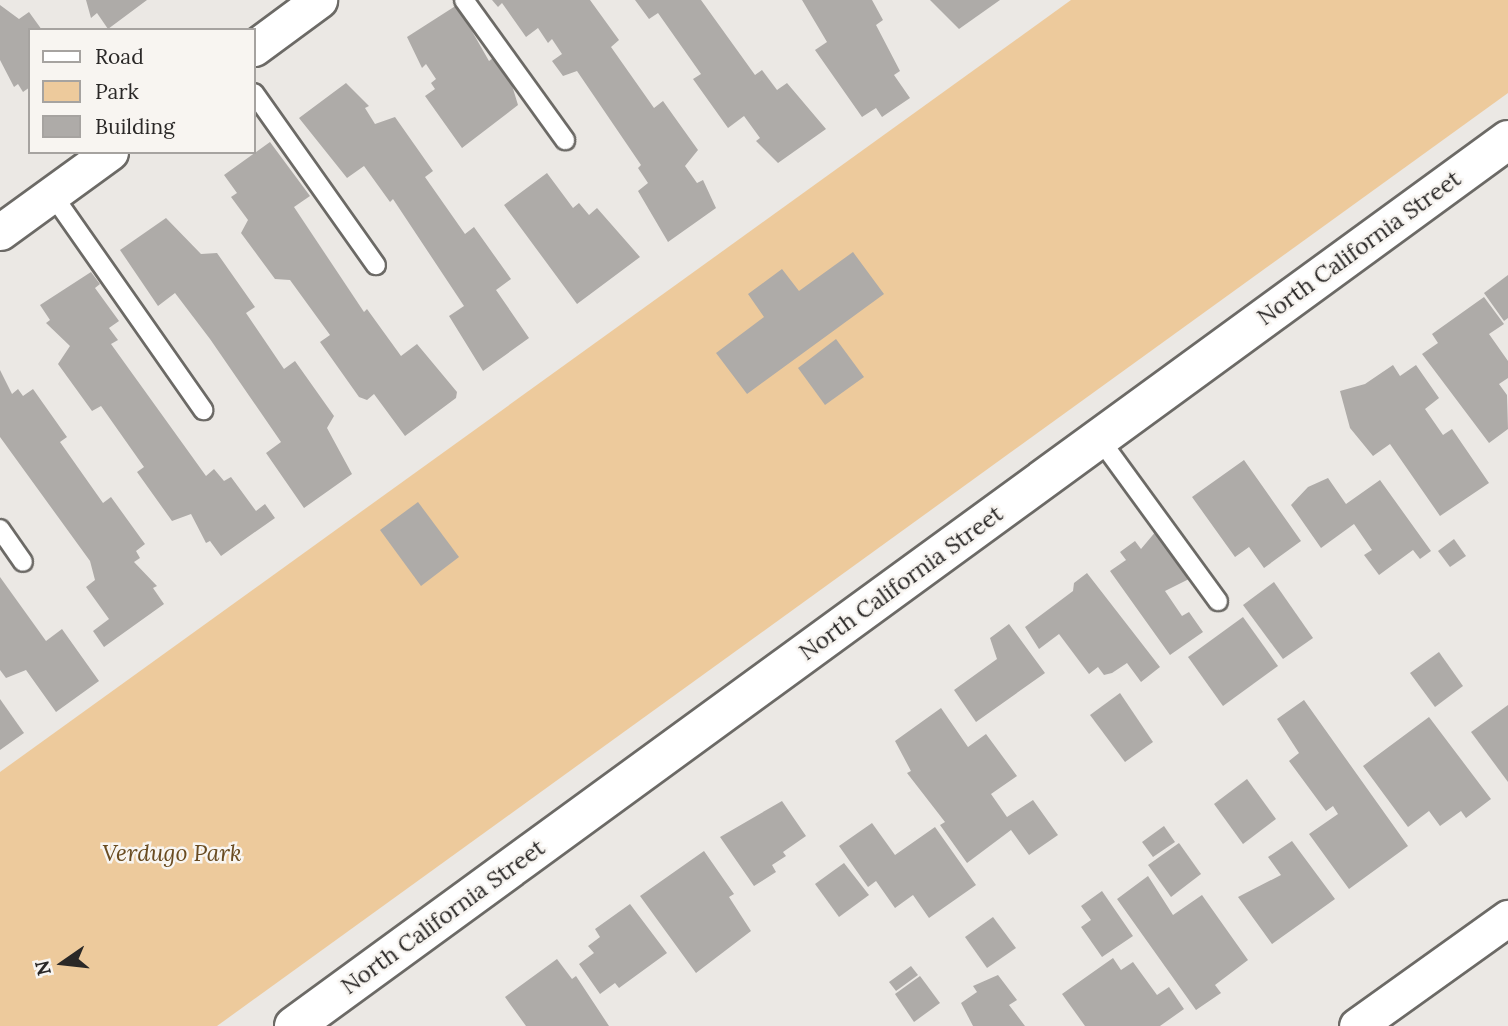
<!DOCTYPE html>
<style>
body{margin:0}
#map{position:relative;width:1508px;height:1026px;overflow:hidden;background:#ebe8e4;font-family:Lora,serif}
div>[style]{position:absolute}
.green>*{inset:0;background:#edca9c}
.building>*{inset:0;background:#aeaba8}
.roads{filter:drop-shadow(2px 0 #6c6a66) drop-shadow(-2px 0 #6c6a66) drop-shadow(0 2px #6c6a66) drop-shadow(0 -2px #6c6a66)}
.service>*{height:18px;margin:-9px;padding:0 9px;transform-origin:9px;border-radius:9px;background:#fff}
.minor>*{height:35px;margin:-17.5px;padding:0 17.5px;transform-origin:17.5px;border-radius:17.5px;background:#fff}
.tertiary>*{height:38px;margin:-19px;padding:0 19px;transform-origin:19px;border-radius:19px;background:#fff}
span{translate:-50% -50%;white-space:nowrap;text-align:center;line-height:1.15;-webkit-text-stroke:5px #f8f5f1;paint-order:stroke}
.street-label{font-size:23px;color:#2a2827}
.park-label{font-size:23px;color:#694b20;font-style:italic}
.legend{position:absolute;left:28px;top:28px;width:228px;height:126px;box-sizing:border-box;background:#f8f5f1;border:2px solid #a6a3a0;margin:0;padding:9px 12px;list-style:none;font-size:21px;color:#2a2827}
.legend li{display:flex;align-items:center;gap:14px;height:35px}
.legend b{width:35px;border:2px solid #a6a3a0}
.north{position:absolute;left:28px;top:928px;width:70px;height:70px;-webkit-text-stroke:5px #f8f5f1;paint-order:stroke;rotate:256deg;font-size:19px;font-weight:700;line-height:28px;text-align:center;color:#2a2827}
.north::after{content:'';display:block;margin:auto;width:24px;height:32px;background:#2a2827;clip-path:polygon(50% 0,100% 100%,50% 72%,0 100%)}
</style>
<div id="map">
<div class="green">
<div style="clip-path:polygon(1071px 0,1508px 0,1508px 93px,217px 1026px,0 1026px,0 772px)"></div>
</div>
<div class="building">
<div style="clip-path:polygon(86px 0,147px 0,108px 29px,97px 13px,91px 18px)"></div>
<div style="clip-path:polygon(492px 0,590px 0,619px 40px,611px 47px,654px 108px,663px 101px,698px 150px,685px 166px,697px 183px,703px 180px,716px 208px,668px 242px,638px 191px,648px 183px,638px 168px,641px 165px,577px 71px,563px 76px,552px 61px,562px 54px,552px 39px,548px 43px,538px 28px,526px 37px,502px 3px,498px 7px)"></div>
<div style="clip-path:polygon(635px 0,701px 0,755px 75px,762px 70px,777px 90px,787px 83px,826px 129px,778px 163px,756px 141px,760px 138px,744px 116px,728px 128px,693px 79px,701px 74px,658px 13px,649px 19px)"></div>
<div style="clip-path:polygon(802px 0,872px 0,883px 20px,876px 25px,900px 71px,894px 75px,910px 98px,882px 117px,876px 108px,862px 117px,815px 50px,827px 42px)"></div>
<div style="clip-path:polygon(930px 0,1000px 0,959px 29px)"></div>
<div style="clip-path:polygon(0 5px,19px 19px,29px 12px,42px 30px,30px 30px,30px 87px,23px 92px,18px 84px,14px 87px,0 60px)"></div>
<div style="clip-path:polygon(457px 5px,489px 61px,497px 55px,507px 69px,518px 105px,462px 148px,425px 96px,435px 89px,431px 83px,436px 79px,426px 64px,422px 68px,407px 37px)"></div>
<div style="clip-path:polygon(346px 83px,369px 106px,365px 108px,375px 124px,395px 117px,433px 171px,425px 177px,465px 234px,474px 227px,511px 279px,496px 290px,529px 338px,483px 371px,449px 316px,464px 306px,393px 199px,390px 202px,364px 166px,347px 178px,299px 118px)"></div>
<div style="clip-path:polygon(270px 142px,310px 196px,294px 207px,364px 312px,367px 309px,401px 356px,417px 344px,457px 392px,456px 398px,405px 436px,374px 394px,367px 400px,359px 397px,320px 342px,330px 335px,290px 280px,275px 279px,241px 233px,248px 220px,231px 197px,237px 193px,224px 175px)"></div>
<div style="clip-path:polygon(547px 173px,573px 208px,579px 203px,589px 215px,597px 208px,640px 257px,577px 304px,504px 205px)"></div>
<div style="clip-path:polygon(166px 218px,201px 254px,217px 253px,255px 307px,246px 313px,284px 369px,295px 361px,334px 416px,327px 428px,352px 474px,304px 508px,266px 453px,281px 442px,210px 339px,175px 293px,158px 306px,120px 250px)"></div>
<div style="clip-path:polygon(853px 252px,884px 294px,747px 394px,716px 353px,764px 317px,748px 294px,782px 269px,799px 291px)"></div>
<div style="clip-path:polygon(91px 272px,100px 284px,95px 288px,119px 321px,109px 328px,118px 340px,111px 344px,206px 476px,214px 469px,224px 481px,231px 477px,256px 511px,265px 504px,275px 518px,221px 556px,210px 541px,206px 543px,191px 514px,172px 521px,137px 472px,144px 467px,101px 406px,92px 411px,58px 364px,70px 346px,46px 323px,50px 320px,40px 305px)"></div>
<div style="clip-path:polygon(1508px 275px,1508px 318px,1504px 321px,1484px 293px)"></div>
<div style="clip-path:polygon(1484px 297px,1504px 324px,1489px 334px,1508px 361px,1508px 378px,1499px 384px,1507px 395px,1508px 429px,1489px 443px,1422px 354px,1438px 343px,1432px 334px)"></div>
<div style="clip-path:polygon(836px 339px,864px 377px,825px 405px,798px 368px)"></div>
<div style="clip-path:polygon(1393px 365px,1400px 376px,1416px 365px,1439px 398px,1425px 409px,1443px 435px,1452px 429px,1489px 483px,1440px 516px,1390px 444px,1373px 456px,1350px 428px,1340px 391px,1365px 384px)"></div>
<div style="clip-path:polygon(0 370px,12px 394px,18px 389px,23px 396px,33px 389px,67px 437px,60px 442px,103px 503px,111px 497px,145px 544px,136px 551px,140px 558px,134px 562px,157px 586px,153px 588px,164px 604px,104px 647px,93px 631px,109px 619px,86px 587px,95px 580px,90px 561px,0 437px)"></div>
<div style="clip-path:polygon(1244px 460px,1301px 541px,1264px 568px,1249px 547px,1235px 557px,1192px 497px)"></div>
<div style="clip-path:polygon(1328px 478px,1346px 504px,1380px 480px,1431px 551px,1420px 559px,1413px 550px,1379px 575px,1364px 555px,1372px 550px,1354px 524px,1321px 548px,1291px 505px,1308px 487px)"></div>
<div style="clip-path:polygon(418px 502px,459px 557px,421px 586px,380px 530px)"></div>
<div style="clip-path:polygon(1157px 530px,1191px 572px,1189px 579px,1165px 591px,1182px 616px,1189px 612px,1203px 632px,1170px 655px,1110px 571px,1126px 560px,1120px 552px,1135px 541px,1141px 549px)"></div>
<div style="clip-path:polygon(1454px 539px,1466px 556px,1450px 567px,1438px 551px)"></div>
<div style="clip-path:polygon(1087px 573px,1160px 667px,1141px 682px,1127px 663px,1112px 673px,1104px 675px,1098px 667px,1089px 674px,1059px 634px,1039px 649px,1025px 627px,1073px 591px,1074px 583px)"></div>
<div style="clip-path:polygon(0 577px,46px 641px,62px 629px,99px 681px,56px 712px,26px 670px,6px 678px,0 670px)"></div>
<div style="clip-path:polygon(1274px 582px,1313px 638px,1283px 659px,1243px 605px)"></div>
<div style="clip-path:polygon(1243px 617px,1278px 666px,1223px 706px,1188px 657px)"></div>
<div style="clip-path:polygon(1009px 624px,1045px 673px,976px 722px,954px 690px,997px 659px,990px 638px)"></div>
<div style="clip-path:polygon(1439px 652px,1463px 686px,1435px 707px,1410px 673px)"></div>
<div style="clip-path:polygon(1120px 693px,1153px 742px,1125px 762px,1090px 715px)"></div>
<div style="clip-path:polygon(0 699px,24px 733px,0 750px)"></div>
<div style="clip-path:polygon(1304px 700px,1408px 846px,1349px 889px,1309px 834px,1338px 814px,1333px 806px,1326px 811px,1289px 761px,1299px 753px,1277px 719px)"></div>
<div style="clip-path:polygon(1508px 705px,1508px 782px,1471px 732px)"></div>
<div style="clip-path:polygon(941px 708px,968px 747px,986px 734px,1017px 776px,991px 794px,1007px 817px,1033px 800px,1058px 835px,1029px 855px,1011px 830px,967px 863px,940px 825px,945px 822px,907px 773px,911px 771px,895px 741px)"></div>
<div style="clip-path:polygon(1429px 717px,1491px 799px,1466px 818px,1461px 811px,1440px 826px,1429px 811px,1408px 827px,1363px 766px)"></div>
<div style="clip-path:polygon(1247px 779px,1276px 819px,1243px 844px,1214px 804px)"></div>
<div style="clip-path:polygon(782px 801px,806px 836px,783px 852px,786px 856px,772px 865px,776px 872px,754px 886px,720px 837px)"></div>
<div style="clip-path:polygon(872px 823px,895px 855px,935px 827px,976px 885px,929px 918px,913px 895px,895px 908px,876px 881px,868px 887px,839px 846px)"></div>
<div style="clip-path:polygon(1164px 826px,1175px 842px,1153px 857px,1142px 842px)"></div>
<div style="clip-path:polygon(1292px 841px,1335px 899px,1272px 944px,1238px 897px,1281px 875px,1268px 857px)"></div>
<div style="clip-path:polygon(1179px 843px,1201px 874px,1171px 897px,1148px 865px)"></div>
<div style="clip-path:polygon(704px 851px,734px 894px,729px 897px,751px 931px,696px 973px,640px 896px)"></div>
<div style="clip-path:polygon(844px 863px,869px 895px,839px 917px,815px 884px)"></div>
<div style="clip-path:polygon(1148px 876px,1173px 915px,1202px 895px,1248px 960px,1215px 985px,1221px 993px,1196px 1010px,1117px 899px)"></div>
<div style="clip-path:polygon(1102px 891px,1133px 936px,1102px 957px,1081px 927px,1091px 920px,1081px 906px)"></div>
<div style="clip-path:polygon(630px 904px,667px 953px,619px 988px,615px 983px,600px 994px,579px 964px,594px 953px,588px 946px,600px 937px,595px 929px)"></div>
<div style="clip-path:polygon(993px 917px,1016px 948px,987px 968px,965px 937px)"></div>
<div style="clip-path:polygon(1113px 958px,1121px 970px,1133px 962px,1157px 995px,1169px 987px,1184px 1009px,1160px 1026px,1085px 1026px,1062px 994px)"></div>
<div style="clip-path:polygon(557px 959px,572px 979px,576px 976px,609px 1026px,526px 1026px,505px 997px)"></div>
<div style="clip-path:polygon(911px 966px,918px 975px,896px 991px,889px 982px)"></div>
<div style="clip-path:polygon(998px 975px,1017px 1000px,1009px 1005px,1025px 1026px,973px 1026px,961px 1003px,977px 992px,973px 986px)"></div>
<div style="clip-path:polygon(920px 976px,940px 1003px,914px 1022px,895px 994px)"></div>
</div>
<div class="roads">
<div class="service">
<div style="left:464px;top:0;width:173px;rotate:54.2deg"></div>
<div style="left:254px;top:93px;width:211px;rotate:54.7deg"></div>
<div style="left:52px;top:194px;width:264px;rotate:55deg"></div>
<div style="left:1099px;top:438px;width:202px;rotate:53.9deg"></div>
<div style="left:0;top:529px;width:40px;rotate:55.1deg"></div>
</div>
<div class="minor">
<div style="left:254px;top:48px;width:81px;rotate:-36.4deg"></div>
<div style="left:0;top:232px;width:136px;rotate:-36deg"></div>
<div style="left:1357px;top:1026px;width:186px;rotate:-35.6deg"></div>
</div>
<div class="tertiary">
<div style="left:294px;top:1026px;width:1503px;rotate:-36.12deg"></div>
</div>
</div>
<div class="street-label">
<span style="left:1359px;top:248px;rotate:-36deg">North California Street</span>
<span style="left:901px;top:583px;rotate:-36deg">North California Street</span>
<span style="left:443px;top:917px;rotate:-36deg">North California Street</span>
</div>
<div class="park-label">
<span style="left:172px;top:853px">Verdugo Park</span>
</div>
<ul class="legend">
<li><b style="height:9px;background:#fff"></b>Road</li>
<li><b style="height:19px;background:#edca9c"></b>Park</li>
<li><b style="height:19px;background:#aeaba8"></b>Building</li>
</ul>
<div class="north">N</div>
</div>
